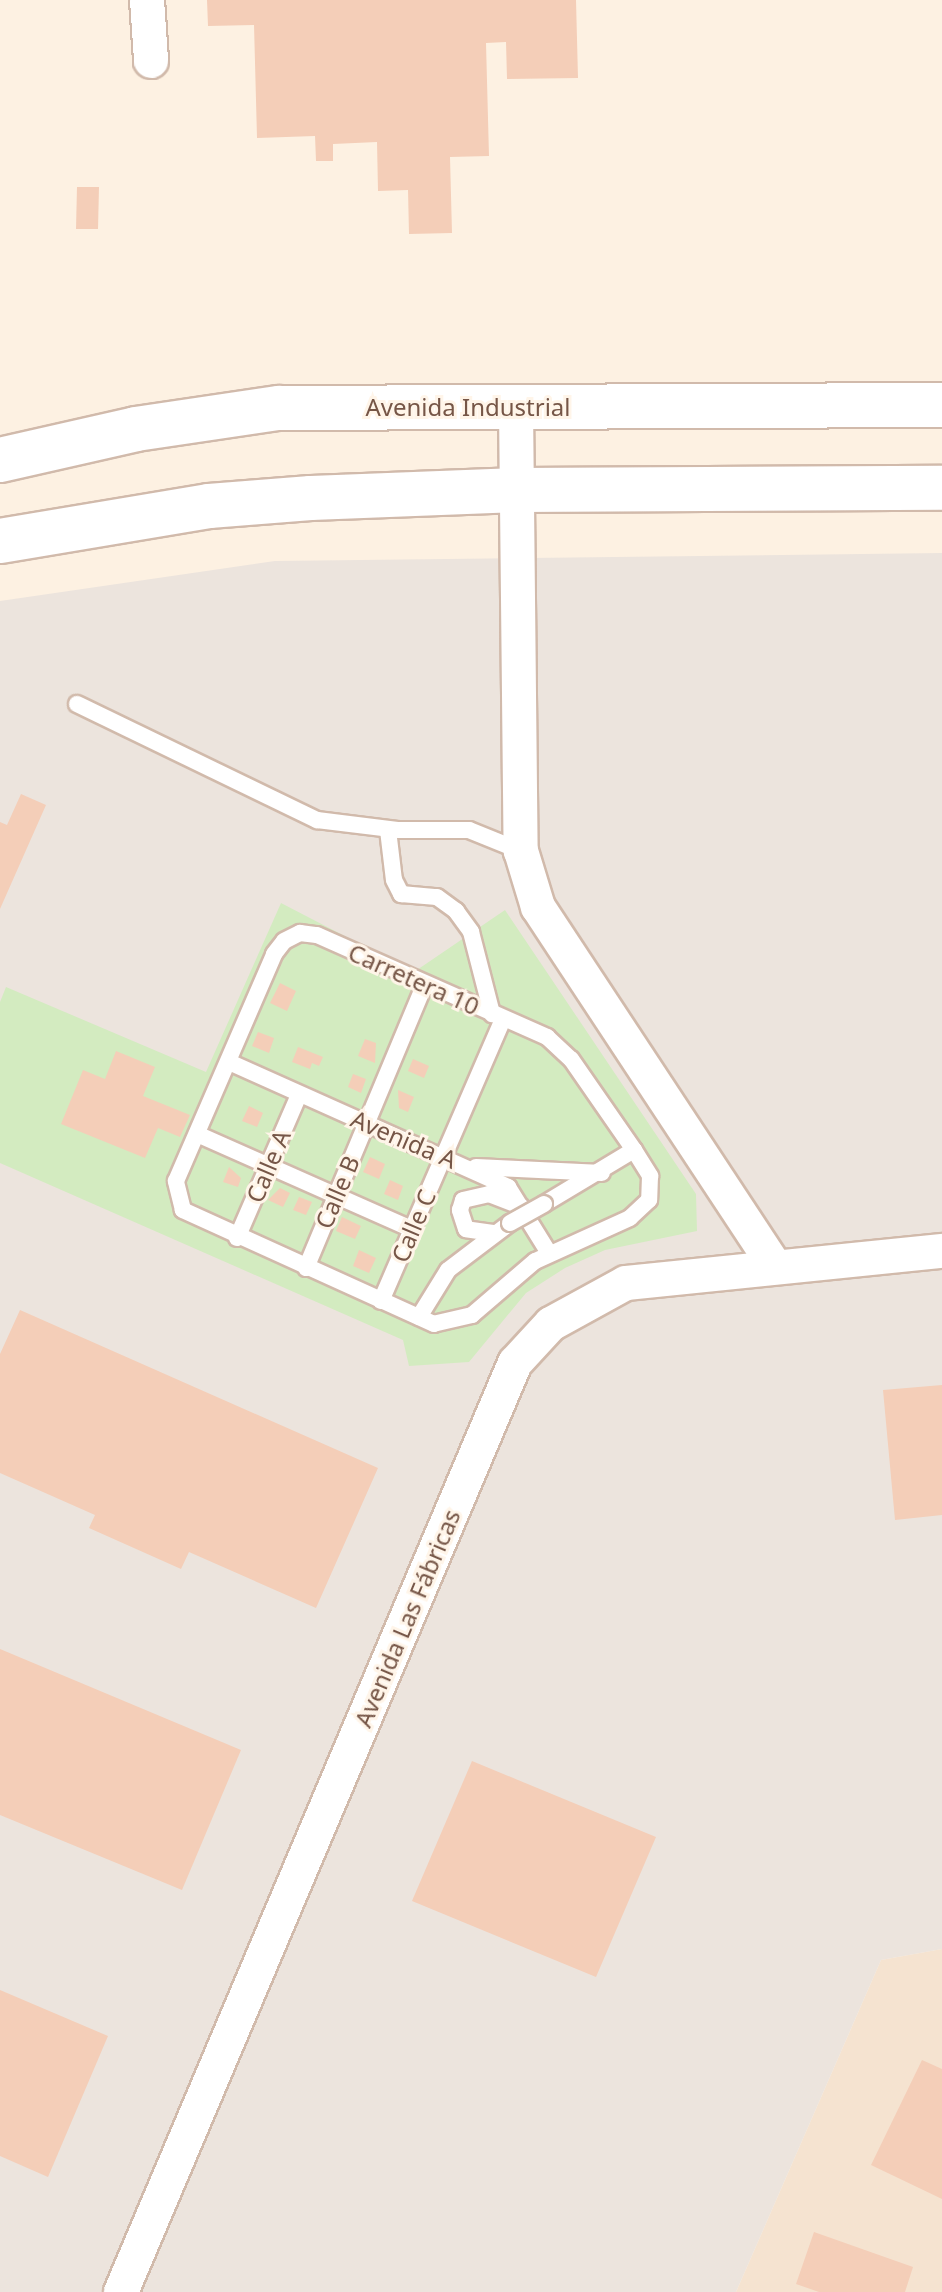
<!DOCTYPE html>
<meta charset="utf-8">
<style>
body{margin:0}
#map{position:relative;width:942px;height:2292px;overflow:hidden;background:#fdf1e2;font-family:"Noto Sans",sans-serif}
div>[style]{position:absolute}
.residential>*{inset:0;background:#f5e3d0}
.industrial>*{inset:0;background:#ece4dd}
.green>*{inset:0;background:#d3ebc0}
.building>*{inset:0;background:#f4ceb8}
.roads{filter:drop-shadow(2px 0 #d1baab) drop-shadow(-2px 0 #d1baab) drop-shadow(0 2px #d1baab) drop-shadow(0 -2px #d1baab)}
.lane>*{height:16px;margin:-8px;padding:0 8px;transform-origin:8px;border-radius:8px;background:#fff}
.street>*{height:34px;margin:-17px;padding:0 17px;transform-origin:17px;border-radius:17px;background:#fff}
.secondary>*{height:44px;margin:-22px;padding:0 22px;transform-origin:22px;border-radius:22px;background:#fff}
.bridges{filter:drop-shadow(2px 0 #d1baab) drop-shadow(-2px 0 #d1baab) drop-shadow(0 2px #d1baab) drop-shadow(0 -2px #d1baab)}
.lane-bridge>*{height:16px;margin:-8px;padding:0 8px;transform-origin:8px;border-radius:8px;background:#fff}
span{translate:-50% -50%;white-space:nowrap;text-align:center;line-height:1.15;-webkit-text-stroke:6px #fff5e9;paint-order:stroke}
.street-label{font-size:24px;color:#765647}
</style>
<div id="map">
<div class="residential">
<div style="clip-path:polygon(942px 1949px,942px 2292px,736px 2292px,881px 1960px)"></div>
</div>
<div class="industrial">
<div style="clip-path:polygon(942px 553px,942px 1949px,881px 1960px,736px 2292px,0 2292px,0 601px,275px 561px)"></div>
</div>
<div class="green">
<div style="clip-path:polygon(281px 903px,414px 972px,505px 910px,696px 1194px,697px 1231px,605px 1250px,565px 1268px,526px 1293px,469px 1362px,409px 1366px,403px 1340px,0 1163px,0 1002px,6px 987px,206px 1072px)"></div>
</div>
<div class="building">
<div style="clip-path:polygon(207px 0,576px 0,578px 78px,507px 79px,506px 42px,486px 43px,489px 156px,450px 157px,452px 233px,409px 234px,408px 190px,378px 191px,377px 142px,333px 144px,333px 161px,316px 161px,315px 136px,257px 138px,254px 25px,208px 26px)"></div>
<div style="clip-path:polygon(77px 187px,99px 187px,98px 229px,76px 229px)"></div>
<div style="clip-path:polygon(21px 794px,46px 805px,0 909px,0 822px,7px 825px)"></div>
<div style="clip-path:polygon(280px 983px,296px 991px,287px 1011px,270px 1003px)"></div>
<div style="clip-path:polygon(258px 1032px,274px 1038px,269px 1053px,252px 1046px)"></div>
<div style="clip-path:polygon(365px 1039px,376px 1043px,375px 1063px,358px 1056px)"></div>
<div style="clip-path:polygon(298px 1047px,323px 1057px,319px 1066px,312px 1063px,310px 1069px,292px 1062px)"></div>
<div style="clip-path:polygon(116px 1051px,155px 1067px,143px 1096px,190px 1115px,180px 1137px,158px 1128px,145px 1158px,61px 1124px,83px 1070px,105px 1079px)"></div>
<div style="clip-path:polygon(413px 1059px,429px 1066px,424px 1078px,408px 1071px)"></div>
<div style="clip-path:polygon(353px 1074px,366px 1079px,361px 1093px,348px 1087px)"></div>
<div style="clip-path:polygon(398px 1090px,414px 1097px,408px 1112px,399px 1108px)"></div>
<div style="clip-path:polygon(249px 1106px,263px 1113px,257px 1127px,242px 1121px)"></div>
<div style="clip-path:polygon(370px 1157px,385px 1164px,379px 1179px,363px 1172px)"></div>
<div style="clip-path:polygon(229px 1167px,241px 1178px,238px 1187px,223px 1182px)"></div>
<div style="clip-path:polygon(390px 1180px,403px 1186px,398px 1200px,384px 1194px)"></div>
<div style="clip-path:polygon(280px 1188px,290px 1193px,283px 1207px,268px 1200px)"></div>
<div style="clip-path:polygon(299px 1197px,312px 1202px,306px 1215px,293px 1210px)"></div>
<div style="clip-path:polygon(342px 1217px,361px 1226px,355px 1239px,336px 1231px)"></div>
<div style="clip-path:polygon(359px 1250px,376px 1258px,369px 1273px,353px 1266px)"></div>
<div style="clip-path:polygon(20px 1310px,378px 1468px,316px 1608px,189px 1552px,181px 1569px,89px 1528px,95px 1515px,0 1473px,0 1354px)"></div>
<div style="clip-path:polygon(942px 1385px,942px 1515px,895px 1520px,883px 1390px)"></div>
<div style="clip-path:polygon(0 1649px,241px 1750px,182px 1890px,0 1815px)"></div>
<div style="clip-path:polygon(472px 1761px,656px 1837px,596px 1977px,412px 1901px)"></div>
<div style="clip-path:polygon(0 1990px,108px 2036px,48px 2177px,0 2156px)"></div>
<div style="clip-path:polygon(922px 2060px,942px 2069px,942px 2199px,871px 2165px)"></div>
<div style="clip-path:polygon(814px 2232px,913px 2267px,905px 2292px,819px 2292px,796px 2284px)"></div>
</div>
<div class="roads">
<div class="lane">
<div style="left:77px;top:704px;width:267px;rotate:25.8deg"></div>
<div style="left:317px;top:820px;width:83px;rotate:7deg"></div>
<div style="left:399px;top:830px;width:70px"></div>
<div style="left:469px;top:830px;width:56px;rotate:22deg"></div>
<div style="left:388px;top:830px;width:50px;rotate:83.2deg"></div>
<div style="left:394px;top:880px;width:16px;rotate:63deg"></div>
<div style="left:401px;top:894px;width:36px;rotate:5deg"></div>
<div style="left:437px;top:897px;width:24px;rotate:36deg"></div>
<div style="left:456px;top:911px;width:26px;rotate:54deg"></div>
<div style="left:471px;top:932px;width:85px;rotate:75.6deg"></div>
<div style="left:300px;top:933px;width:17px;rotate:7deg"></div>
<div style="left:317px;top:935px;width:252px;rotate:23.9deg"></div>
<div style="left:547px;top:1037px;width:33px;rotate:43deg"></div>
<div style="left:571px;top:1059px;width:111px;rotate:55.3deg"></div>
<div style="left:634px;top:1150px;width:31px;rotate:58deg"></div>
<div style="left:650px;top:1176px;width:24px;rotate:92deg"></div>
<div style="left:649px;top:1200px;width:26px;rotate:137deg"></div>
<div style="left:630px;top:1218px;width:104px;rotate:155.6deg"></div>
<div style="left:535px;top:1261px;width:83px;rotate:139.4deg"></div>
<div style="left:472px;top:1315px;width:39px;rotate:167deg"></div>
<div style="left:434px;top:1324px;width:276px;rotate:-155.6deg"></div>
<div style="left:183px;top:1210px;width:30px;rotate:-104deg"></div>
<div style="left:176px;top:1181px;width:247px;rotate:-66.6deg"></div>
<div style="left:274px;top:954px;width:16px;rotate:-52deg"></div>
<div style="left:284px;top:941px;width:18px;rotate:-27deg"></div>
<div style="left:229px;top:1062px;width:306px;rotate:24.1deg"></div>
<div style="left:508px;top:1187px;width:78px;rotate:58.2deg"></div>
<div style="left:197px;top:1134px;width:234px;rotate:23.9deg"></div>
<div style="left:476px;top:1167px;width:126px;rotate:2.7deg"></div>
<div style="left:544px;top:1204px;width:105px;rotate:-31deg"></div>
<div style="left:493px;top:1233px;width:27px;rotate:-172deg"></div>
<div style="left:466px;top:1229px;width:20px;rotate:-108deg"></div>
<div style="left:460px;top:1210px;width:10px;rotate:-73deg"></div>
<div style="left:463px;top:1200px;width:27px;rotate:-13deg"></div>
<div style="left:489px;top:1194px;width:34px;rotate:21deg"></div>
<div style="left:237px;top:1238px;width:156px;rotate:-66.6deg"></div>
<div style="left:306px;top:1268px;width:308px;rotate:-67.3deg"></div>
<div style="left:381px;top:1301px;width:307px;rotate:-66.6deg"></div>
<div style="left:419px;top:1317px;width:55px;rotate:-58.3deg"></div>
<div style="left:448px;top:1270px;width:78px;rotate:-37.2deg"></div>
</div>
<div class="street">
<div style="left:147px;top:0;width:61px;rotate:86.2deg"></div>
<div style="left:516px;top:407px;width:444px;rotate:89.4deg"></div>
<div style="left:521px;top:851px;width:59px;rotate:73.1deg"></div>
<div style="left:538px;top:907px;width:431px;rotate:56.6deg"></div>
<div style="left:121px;top:2292px;width:1009px;rotate:-67.02deg"></div>
<div style="left:515px;top:1363px;width:53px;rotate:-47.3deg"></div>
<div style="left:551px;top:1324px;width:85px;rotate:-28.7deg"></div>
<div style="left:626px;top:1283px;width:318px;rotate:-5.8deg"></div>
</div>
<div class="secondary">
<div style="left:0;top:460px;width:139px;rotate:-12.8deg"></div>
<div style="left:136px;top:429px;width:145px;rotate:-8.4deg"></div>
<div style="left:279px;top:408px;width:663px;rotate:-0.26deg"></div>
<div style="left:0;top:541px;width:212px;rotate:-9.5deg"></div>
<div style="left:209px;top:506px;width:102px;rotate:-4.5deg"></div>
<div style="left:311px;top:498px;width:207px;rotate:-2.2deg"></div>
<div style="left:518px;top:490px;width:424px;rotate:-0.3deg"></div>
</div>
</div>
<div class="bridges">
<div class="lane-bridge">
<div style="left:510px;top:1223px;width:39px;rotate:-29deg"></div>
</div>
</div>
<div class="street-label">
<span style="left:468px;top:407px">Avenida Industrial</span>
<span style="left:414px;top:979px;rotate:24deg">Carretera 10</span>
<span style="left:404px;top:1139px;rotate:23deg">Avenida A</span>
<span style="left:268px;top:1166px;rotate:-67deg">Calle A</span>
<span style="left:337px;top:1192px;rotate:-67deg">Calle B</span>
<span style="left:413px;top:1226px;rotate:-67deg">Calle C</span>
<span style="left:407px;top:1618px;rotate:-67deg">Avenida Las Fábricas</span>
</div>
</div>
